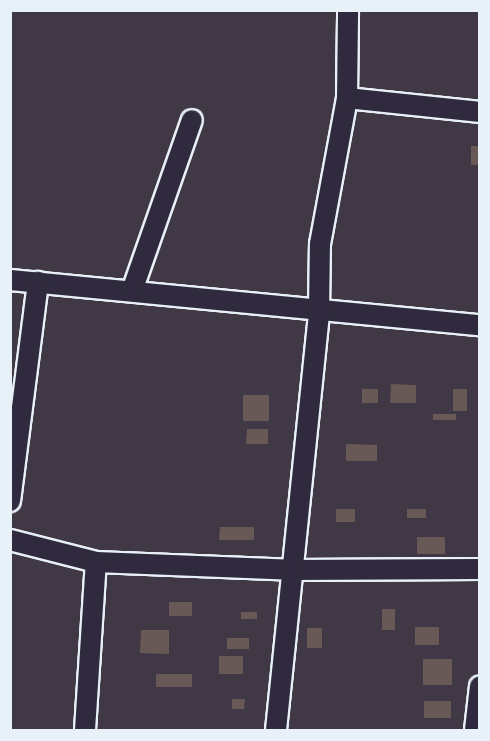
<!DOCTYPE html>
<style>
body{margin:0}
#map{position:relative;width:490px;height:741px;overflow:hidden;background:#403844;font-family:"Gochi Hand",sans-serif}
div>[style]{position:absolute}
.building>*{inset:0;background:#685856}
.roads{filter:drop-shadow(2px 0 #e8f1f8) drop-shadow(-2px 0 #e8f1f8) drop-shadow(0 2px #e8f1f8) drop-shadow(0 -2px #e8f1f8)}
.minor>*{height:20px;margin:-10px;padding:0 10px;transform-origin:10px;border-radius:10px;background:#2f2a3d}
span{translate:-50% -50%;white-space:nowrap;text-align:center;line-height:1.15;-webkit-text-stroke:4.5px #2f2a3d;paint-order:stroke}
.frame{position:absolute;inset:0;border:12px solid #e8f1f8;pointer-events:none}
</style>
<div id="map">
<div class="building">
<div style="clip-path:polygon(471px 146px,480px 146px,480px 165px,471px 165px)"></div>
<div style="clip-path:polygon(391px 384px,416px 385px,416px 403px,390px 403px)"></div>
<div style="clip-path:polygon(362px 389px,378px 389px,378px 403px,362px 403px)"></div>
<div style="clip-path:polygon(453px 389px,467px 389px,467px 411px,453px 411px)"></div>
<div style="clip-path:polygon(243px 395px,269px 395px,269px 421px,243px 421px)"></div>
<div style="clip-path:polygon(433px 414px,456px 414px,456px 420px,433px 420px)"></div>
<div style="clip-path:polygon(247px 429px,268px 429px,268px 444px,246px 444px)"></div>
<div style="clip-path:polygon(346px 444px,377px 445px,377px 461px,346px 461px)"></div>
<div style="clip-path:polygon(336px 509px,355px 509px,355px 522px,336px 522px)"></div>
<div style="clip-path:polygon(407px 509px,426px 509px,426px 518px,407px 518px)"></div>
<div style="clip-path:polygon(220px 527px,254px 527px,254px 540px,219px 540px)"></div>
<div style="clip-path:polygon(417px 537px,445px 537px,445px 554px,417px 554px)"></div>
<div style="clip-path:polygon(169px 602px,192px 602px,192px 616px,169px 616px)"></div>
<div style="clip-path:polygon(382px 609px,395px 609px,395px 630px,382px 630px)"></div>
<div style="clip-path:polygon(241px 612px,257px 612px,257px 619px,241px 619px)"></div>
<div style="clip-path:polygon(415px 627px,439px 627px,439px 645px,415px 645px)"></div>
<div style="clip-path:polygon(307px 628px,322px 628px,322px 648px,307px 648px)"></div>
<div style="clip-path:polygon(141px 630px,169px 630px,169px 654px,140px 653px)"></div>
<div style="clip-path:polygon(227px 638px,249px 638px,249px 649px,227px 649px)"></div>
<div style="clip-path:polygon(219px 656px,243px 656px,243px 674px,219px 674px)"></div>
<div style="clip-path:polygon(423px 659px,452px 659px,452px 685px,423px 685px)"></div>
<div style="clip-path:polygon(156px 674px,192px 674px,192px 687px,156px 687px)"></div>
<div style="clip-path:polygon(232px 699px,245px 699px,244px 709px,232px 709px)"></div>
<div style="clip-path:polygon(424px 701px,451px 701px,451px 718px,424px 718px)"></div>
</div>
<div class="roads">
<div class="minor">
<div style="left:347px;top:98px;width:134px;rotate:6deg"></div>
<div style="left:10px;top:280px;width:472px;rotate:5.5deg"></div>
<div style="left:132px;top:291px;width:181px;rotate:-70.7deg"></div>
<div style="left:10px;top:501px;width:221px;rotate:-82.7deg"></div>
<div style="left:10px;top:540px;width:89px;rotate:14.3deg"></div>
<div style="left:96px;top:562px;width:195px;rotate:2.3deg"></div>
<div style="left:291px;top:570px;width:189px;rotate:-0.3deg"></div>
<div style="left:85px;top:730px;width:168px;rotate:-86.3deg"></div>
<div style="left:276px;top:730px;width:420px;rotate:-84.1deg"></div>
<div style="left:319px;top:312px;width:68px;rotate:-89.2deg"></div>
<div style="left:320px;top:244px;width:148px;rotate:-79.5deg"></div>
<div style="left:347px;top:98px;width:88px;rotate:-89.3deg"></div>
<div style="left:475px;top:730px;width:44px;rotate:-83.5deg"></div>
</div>
</div>
<div class="frame"></div>
</div>
